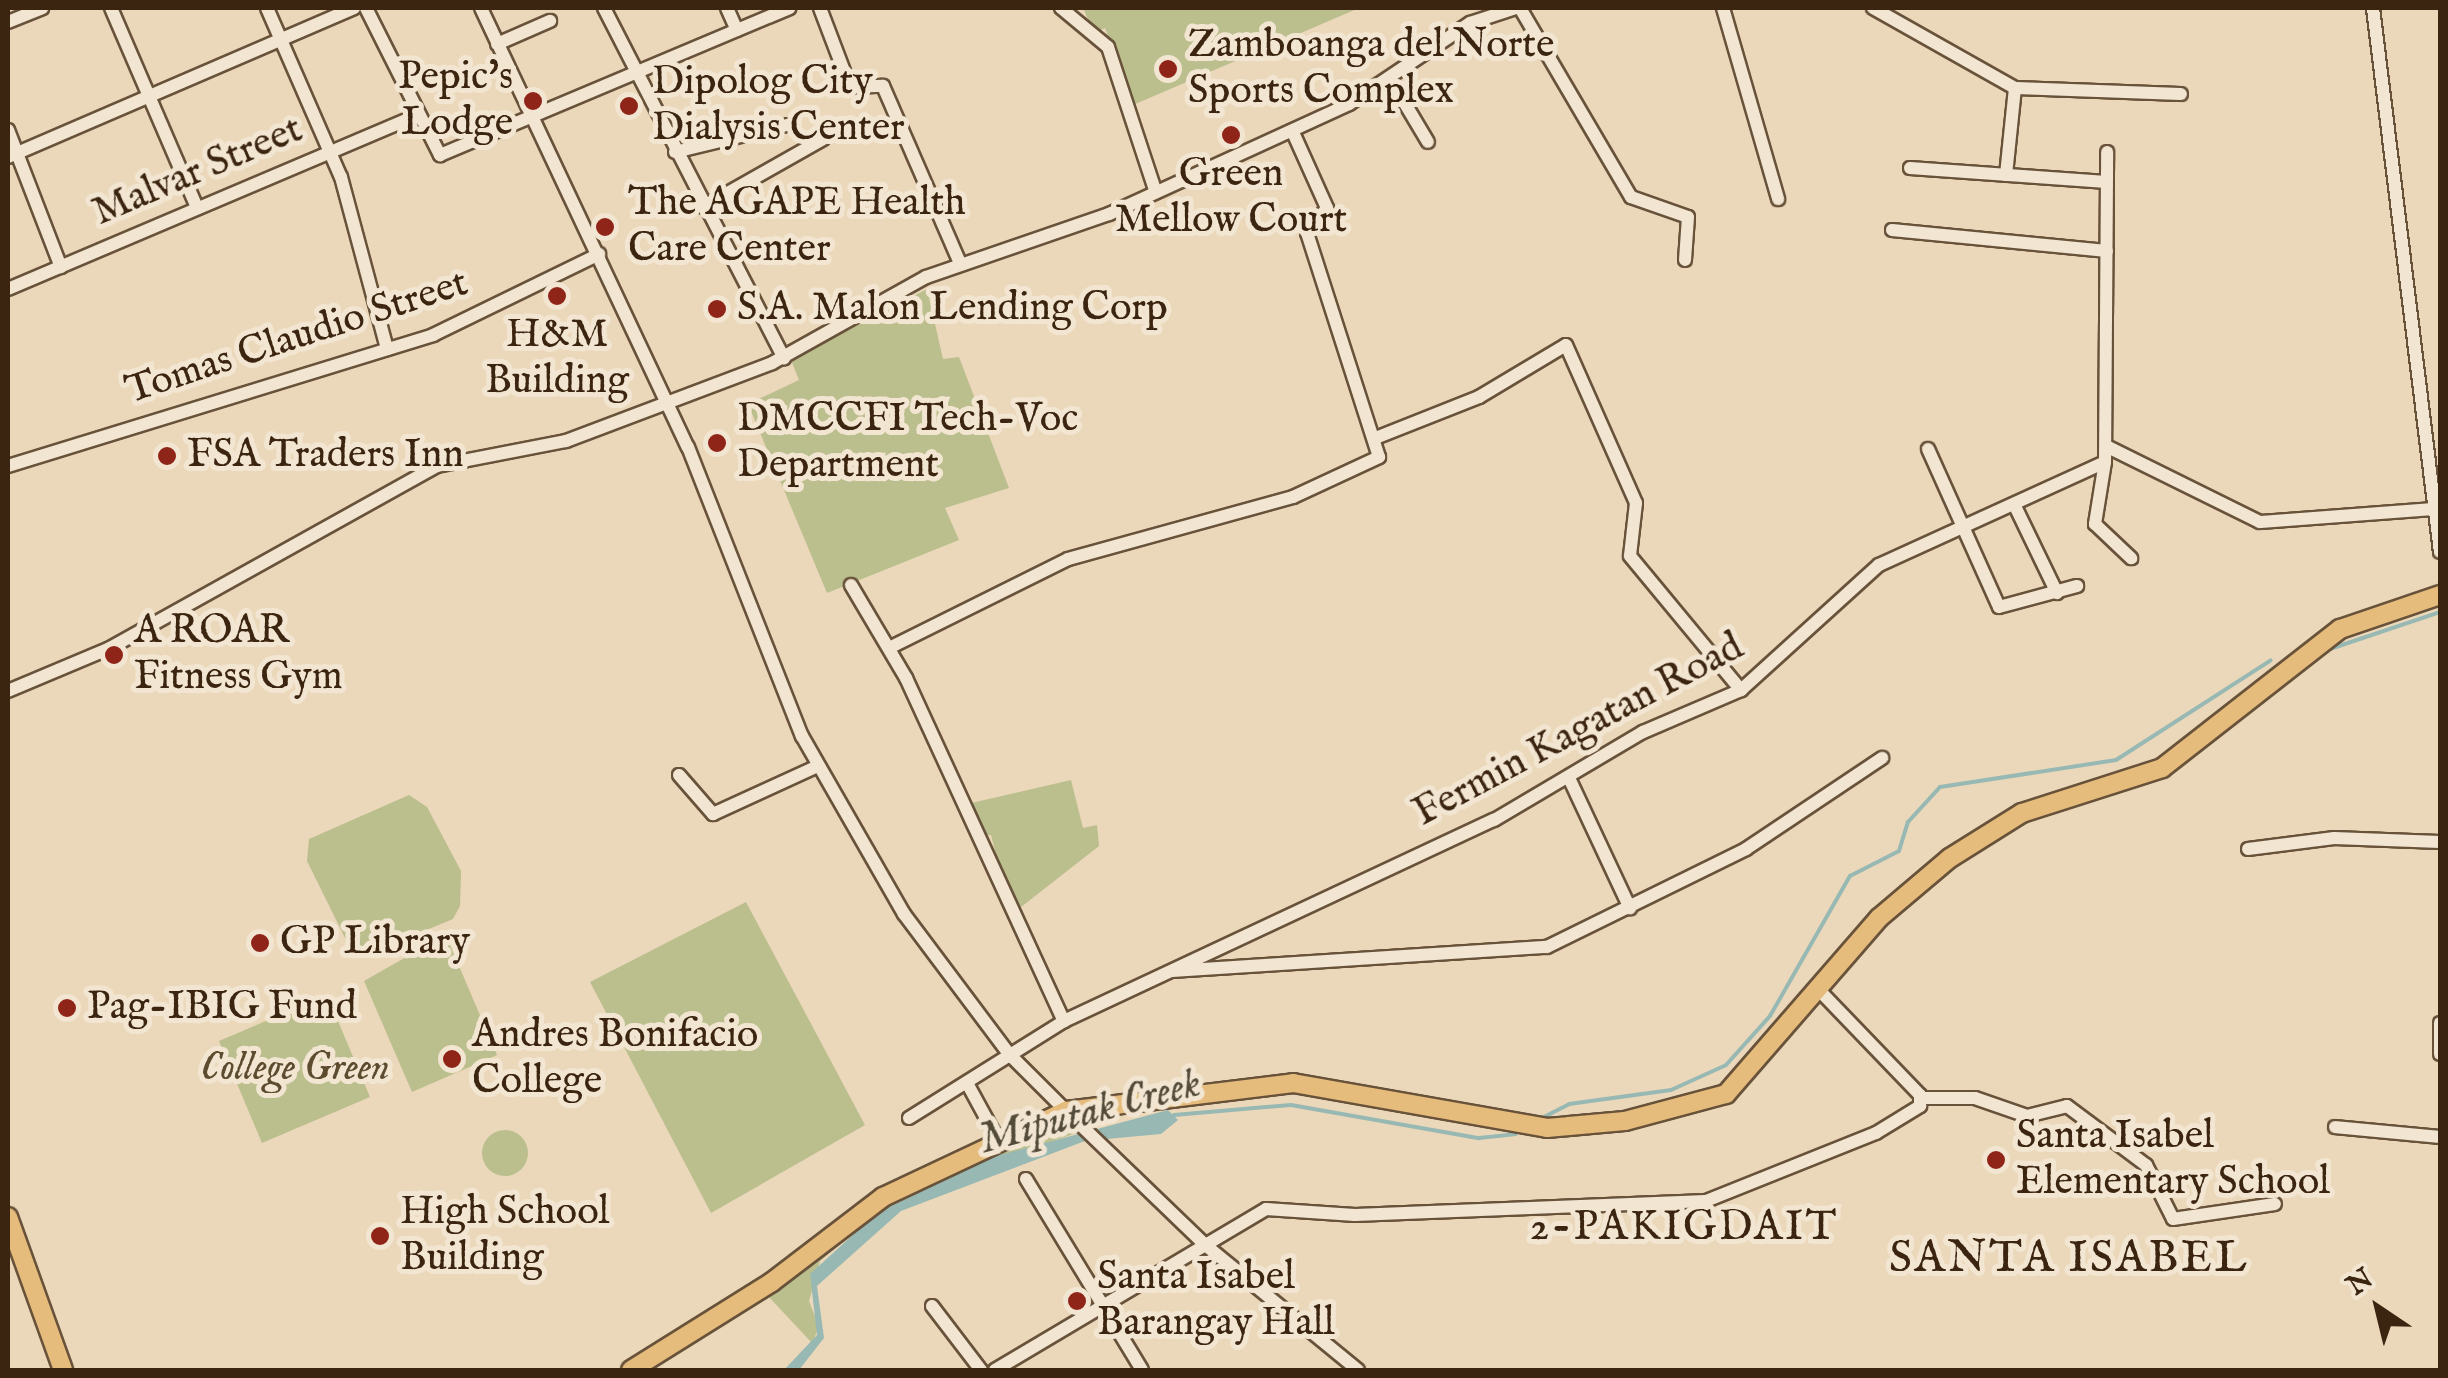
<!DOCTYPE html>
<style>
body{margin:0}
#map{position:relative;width:2448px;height:1378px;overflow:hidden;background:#ebd8ba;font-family:"IM FELL English",serif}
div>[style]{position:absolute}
.green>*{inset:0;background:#bbbe8d}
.round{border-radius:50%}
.water>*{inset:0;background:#98b9b3}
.stream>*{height:4px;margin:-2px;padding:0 2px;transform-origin:2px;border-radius:2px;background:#98b9b3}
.roads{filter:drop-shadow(2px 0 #68523a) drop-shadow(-2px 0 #68523a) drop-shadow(0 2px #68523a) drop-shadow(0 -2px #68523a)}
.minor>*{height:12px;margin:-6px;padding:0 6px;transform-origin:6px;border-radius:6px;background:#f2e6d2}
.major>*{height:18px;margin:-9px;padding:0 9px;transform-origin:9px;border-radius:9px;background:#e6bc7d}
.dots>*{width:28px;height:28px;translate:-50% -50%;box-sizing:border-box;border:5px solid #f2e6d2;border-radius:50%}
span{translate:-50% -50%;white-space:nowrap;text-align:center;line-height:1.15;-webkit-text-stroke:10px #f2e6d2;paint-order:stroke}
.poi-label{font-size:40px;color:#3c2510}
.left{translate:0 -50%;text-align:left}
.right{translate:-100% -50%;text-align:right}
.street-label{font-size:40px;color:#3c2510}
.park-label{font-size:40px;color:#5c4b2f;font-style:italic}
.water-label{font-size:42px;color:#534a39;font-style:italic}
.neighbourhood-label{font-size:42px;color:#3c2510;letter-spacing:2.5px}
.quarter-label{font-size:45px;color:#3c2510;letter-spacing:2.5px}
.frame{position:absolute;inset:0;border:10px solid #3c2510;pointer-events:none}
.north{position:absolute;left:2328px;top:1258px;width:100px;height:100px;-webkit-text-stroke:8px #f2e6d2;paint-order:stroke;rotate:325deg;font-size:28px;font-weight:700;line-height:40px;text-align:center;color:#3c2510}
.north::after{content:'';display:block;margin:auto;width:35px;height:45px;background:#3c2510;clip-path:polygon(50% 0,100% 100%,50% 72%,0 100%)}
</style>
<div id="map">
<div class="green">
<div style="clip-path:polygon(1083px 8px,1359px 8px,1133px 105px,1105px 28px,1094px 33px)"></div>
<div style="clip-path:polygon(927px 289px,943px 359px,959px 357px,1009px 488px,945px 508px,959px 540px,827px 593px,748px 404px,799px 380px,791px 360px)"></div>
<div style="clip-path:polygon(1071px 780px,1083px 828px,1097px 825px,1099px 846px,1011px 915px,991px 835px,980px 836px,967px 804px)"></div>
<div style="clip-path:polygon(409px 795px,427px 807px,461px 871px,460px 906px,453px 919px,366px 955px,346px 940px,307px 861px,309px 839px)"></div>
<div style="clip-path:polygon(746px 902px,865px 1125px,711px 1213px,590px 982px)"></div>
<div style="clip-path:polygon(429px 944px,432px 952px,450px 945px,497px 1055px,412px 1092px,364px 981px)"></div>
<div style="clip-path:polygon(327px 995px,370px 1097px,262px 1143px,219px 1041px)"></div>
<div style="clip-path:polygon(1056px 1122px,1080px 1132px,949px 1175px,877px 1213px,820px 1261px,809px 1301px,819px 1327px,812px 1343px,767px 1295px,873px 1208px)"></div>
<div class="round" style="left:482px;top:1130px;width:46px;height:46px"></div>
</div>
<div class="water">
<div style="clip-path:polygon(1168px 1110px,1178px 1120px,1161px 1134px,1085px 1141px,901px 1211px,817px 1286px,824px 1338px,799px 1370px,784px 1370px,817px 1335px,810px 1274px,877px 1213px,989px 1158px)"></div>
</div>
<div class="stream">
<div style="left:2327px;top:650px;width:119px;rotate:-18.6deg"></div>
<div style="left:1174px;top:1115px;width:117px;rotate:-4.9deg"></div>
<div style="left:1291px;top:1105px;width:191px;rotate:10deg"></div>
<div style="left:1479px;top:1138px;width:37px;rotate:-6deg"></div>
<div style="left:1540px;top:1119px;width:33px;rotate:-27deg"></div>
<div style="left:1569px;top:1104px;width:103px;rotate:-7.8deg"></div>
<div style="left:1671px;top:1090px;width:60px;rotate:-24.4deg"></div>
<div style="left:1726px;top:1065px;width:66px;rotate:-48.1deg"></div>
<div style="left:1770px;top:1016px;width:161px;rotate:-60.3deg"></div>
<div style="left:1850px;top:876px;width:55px;rotate:-27deg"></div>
<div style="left:1899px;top:851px;width:30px;rotate:-73deg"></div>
<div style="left:1908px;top:822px;width:47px;rotate:-47.6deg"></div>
<div style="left:1940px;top:787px;width:178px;rotate:-8.7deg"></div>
<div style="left:2116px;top:760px;width:184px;rotate:-32.8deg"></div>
</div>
<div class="roads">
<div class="minor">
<div style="left:111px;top:8px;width:218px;rotate:66.7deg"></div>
<div style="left:267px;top:8px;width:184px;rotate:66.4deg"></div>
<div style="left:341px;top:177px;width:178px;rotate:75deg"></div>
<div style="left:366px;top:8px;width:165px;rotate:63.3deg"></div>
<div style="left:440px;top:155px;width:379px;rotate:-22.8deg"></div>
<div style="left:481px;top:8px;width:485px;rotate:64.8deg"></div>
<div style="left:688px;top:447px;width:311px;rotate:68.5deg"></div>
<div style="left:802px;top:736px;width:205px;rotate:60.2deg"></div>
<div style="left:904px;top:914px;width:176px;rotate:53.1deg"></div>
<div style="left:1010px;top:1055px;width:79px;rotate:45deg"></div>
<div style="left:1066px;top:1111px;width:192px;rotate:43.9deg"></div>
<div style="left:1204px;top:1244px;width:199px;rotate:39.3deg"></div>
<div style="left:604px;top:8px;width:394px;rotate:62.8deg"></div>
<div style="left:727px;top:8px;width:24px;rotate:66deg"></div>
<div style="left:820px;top:8px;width:85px;rotate:69.2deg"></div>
<div style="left:850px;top:87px;width:33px;rotate:-2deg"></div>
<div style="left:883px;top:86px;width:193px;rotate:66.5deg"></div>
<div style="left:1061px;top:8px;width:61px;rotate:39.7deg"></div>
<div style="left:1108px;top:47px;width:151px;rotate:71.8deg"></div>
<div style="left:1520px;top:8px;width:219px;rotate:59.6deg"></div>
<div style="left:1631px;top:197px;width:60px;rotate:19.3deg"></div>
<div style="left:1688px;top:217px;width:43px;rotate:94deg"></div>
<div style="left:1723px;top:8px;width:199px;rotate:73.9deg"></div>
<div style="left:1873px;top:8px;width:163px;rotate:29.4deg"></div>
<div style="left:2015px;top:88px;width:166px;rotate:2.1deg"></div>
<div style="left:2373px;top:8px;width:548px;rotate:82.98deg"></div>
<div style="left:8px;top:22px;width:37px;rotate:-22deg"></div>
<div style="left:497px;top:44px;width:58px;rotate:-23.5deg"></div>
<div style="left:1391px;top:80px;width:72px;rotate:59.2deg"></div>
<div style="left:8px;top:130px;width:147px;rotate:68.9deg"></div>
<div style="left:675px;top:152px;width:115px;rotate:-13.6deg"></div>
<div style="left:8px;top:157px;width:377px;rotate:-23.3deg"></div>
<div style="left:1910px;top:168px;width:197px;rotate:4.1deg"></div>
<div style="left:2006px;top:175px;width:87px;rotate:-84.1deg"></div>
<div style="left:703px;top:207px;width:138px;rotate:-29.5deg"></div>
<div style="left:1892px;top:230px;width:216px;rotate:5.6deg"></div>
<div style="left:8px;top:289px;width:442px;rotate:-23deg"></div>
<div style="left:1378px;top:437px;width:109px;rotate:-21.6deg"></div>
<div style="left:1479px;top:397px;width:101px;rotate:-30.9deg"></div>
<div style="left:1566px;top:345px;width:173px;rotate:66.1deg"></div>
<div style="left:1636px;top:503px;width:53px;rotate:96.5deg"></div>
<div style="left:1630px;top:556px;width:174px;rotate:50.4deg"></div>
<div style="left:2108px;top:447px;width:169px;rotate:26.3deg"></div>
<div style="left:2260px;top:522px;width:171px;rotate:-4.3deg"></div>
<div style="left:1928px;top:449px;width:173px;rotate:65.8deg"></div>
<div style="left:1999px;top:607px;width:81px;rotate:-15.1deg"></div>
<div style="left:2105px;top:462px;width:63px;rotate:99.2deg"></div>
<div style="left:2095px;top:524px;width:50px;rotate:43.4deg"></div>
<div style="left:8px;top:466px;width:445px;rotate:-17.1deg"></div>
<div style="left:433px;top:335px;width:185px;rotate:-26deg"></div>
<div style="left:2014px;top:504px;width:99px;rotate:64.2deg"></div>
<div style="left:851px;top:585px;width:108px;rotate:59.4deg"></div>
<div style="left:906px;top:678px;width:378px;rotate:65.3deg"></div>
<div style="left:891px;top:647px;width:198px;rotate:-26.4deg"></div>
<div style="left:1068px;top:559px;width:233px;rotate:-15.4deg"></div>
<div style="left:1293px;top:497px;width:95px;rotate:-24.9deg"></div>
<div style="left:1379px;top:457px;width:235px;rotate:-107.8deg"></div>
<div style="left:1307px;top:233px;width:32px;rotate:-51deg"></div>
<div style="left:1327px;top:208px;width:85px;rotate:-114.2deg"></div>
<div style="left:8px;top:691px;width:108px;rotate:-22.8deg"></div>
<div style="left:108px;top:649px;width:376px;rotate:-29.1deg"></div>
<div style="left:437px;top:466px;width:131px;rotate:-11deg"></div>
<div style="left:566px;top:441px;width:220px;rotate:-20.7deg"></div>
<div style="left:772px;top:363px;width:176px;rotate:-29.2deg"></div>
<div style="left:926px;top:277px;width:194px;rotate:-19deg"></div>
<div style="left:1109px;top:214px;width:264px;rotate:-24.6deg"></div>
<div style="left:1349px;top:104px;width:146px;rotate:-33.8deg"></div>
<div style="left:1470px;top:23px;width:48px;rotate:-18.1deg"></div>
<div style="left:679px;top:775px;width:52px;rotate:48.9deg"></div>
<div style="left:713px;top:814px;width:115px;rotate:-24.6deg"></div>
<div style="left:1569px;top:778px;width:144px;rotate:64.9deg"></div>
<div style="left:2248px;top:849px;width:87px;rotate:-7.3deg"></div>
<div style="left:2334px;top:838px;width:106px;rotate:2.2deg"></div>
<div style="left:1172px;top:971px;width:376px;rotate:-3.7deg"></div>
<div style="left:1547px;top:947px;width:222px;rotate:-26.2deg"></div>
<div style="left:1746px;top:849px;width:164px;rotate:-33.8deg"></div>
<div style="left:2440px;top:1023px;width:31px;rotate:90deg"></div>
<div style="left:967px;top:1083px;width:63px;rotate:61.4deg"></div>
<div style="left:1921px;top:1098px;width:54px"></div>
<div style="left:1975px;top:1098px;width:55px;rotate:19.1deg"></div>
<div style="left:2027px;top:1116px;width:41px;rotate:-14deg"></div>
<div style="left:2067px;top:1106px;width:99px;rotate:36.8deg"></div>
<div style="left:2146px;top:1165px;width:60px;rotate:63.4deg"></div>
<div style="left:2173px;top:1219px;width:103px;rotate:-8.4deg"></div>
<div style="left:909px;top:1118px;width:183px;rotate:-32deg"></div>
<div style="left:1064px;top:1021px;width:475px;rotate:-25.1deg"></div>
<div style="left:1494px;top:820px;width:173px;rotate:-30.6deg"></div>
<div style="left:1643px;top:732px;width:107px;rotate:-23.2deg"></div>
<div style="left:1741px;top:690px;width:186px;rotate:-42.2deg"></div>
<div style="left:1879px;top:565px;width:248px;rotate:-24.5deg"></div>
<div style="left:2105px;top:462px;width:310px;rotate:-89.6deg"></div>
<div style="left:2335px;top:1127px;width:105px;rotate:5.4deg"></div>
<div style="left:1026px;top:1179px;width:223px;rotate:58.7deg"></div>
<div style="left:932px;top:1306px;width:81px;rotate:52.6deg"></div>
<div style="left:995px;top:1370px;width:315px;rotate:-30.7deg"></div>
<div style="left:1266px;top:1209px;width:89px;rotate:3.9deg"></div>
<div style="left:1355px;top:1215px;width:351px;rotate:-2.3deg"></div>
<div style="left:1706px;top:1201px;width:183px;rotate:-21.8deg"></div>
<div style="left:1876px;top:1133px;width:52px;rotate:-31.5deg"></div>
<div style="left:1920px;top:1106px;width:11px;rotate:-90deg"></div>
<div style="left:1920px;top:1095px;width:143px;rotate:-133.9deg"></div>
</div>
<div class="major">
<div style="left:8px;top:1217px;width:163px;rotate:70.2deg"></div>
<div style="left:631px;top:1370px;width:166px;rotate:-32deg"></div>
<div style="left:772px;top:1282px;width:140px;rotate:-37.4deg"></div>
<div style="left:883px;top:1197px;width:202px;rotate:-25.2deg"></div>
<div style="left:1066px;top:1111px;width:229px;rotate:-7deg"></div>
<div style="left:1293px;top:1083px;width:258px;rotate:10deg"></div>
<div style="left:1547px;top:1128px;width:78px;rotate:-5.1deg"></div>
<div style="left:1625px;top:1121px;width:105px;rotate:-15deg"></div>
<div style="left:1726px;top:1094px;width:233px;rotate:-49deg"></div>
<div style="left:1879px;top:918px;width:93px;rotate:-40.2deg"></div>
<div style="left:1950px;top:858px;width:85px;rotate:-32deg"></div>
<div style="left:2022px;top:813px;width:147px;rotate:-17.8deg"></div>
<div style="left:2162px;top:768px;width:226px;rotate:-38deg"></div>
<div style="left:2340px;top:629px;width:106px;rotate:-18.8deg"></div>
</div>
</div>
<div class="dots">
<div style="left:1168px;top:69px;background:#8f2418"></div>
<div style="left:533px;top:101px;background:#8f2418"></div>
<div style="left:629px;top:106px;background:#8f2418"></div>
<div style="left:1231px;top:135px;background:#8f2418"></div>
<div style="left:605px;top:227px;background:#8f2418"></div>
<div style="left:557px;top:296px;background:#8f2418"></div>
<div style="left:717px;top:309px;background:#8f2418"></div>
<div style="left:717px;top:443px;background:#8f2418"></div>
<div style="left:167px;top:456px;background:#8f2418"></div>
<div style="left:114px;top:655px;background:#8f2418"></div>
<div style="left:260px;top:943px;background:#8f2418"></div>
<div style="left:67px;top:1008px;background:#8f2418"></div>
<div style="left:452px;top:1059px;background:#8f2418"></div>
<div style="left:1996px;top:1160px;background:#8f2418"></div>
<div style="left:380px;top:1236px;background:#8f2418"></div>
<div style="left:1077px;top:1301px;background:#8f2418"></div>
</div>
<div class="poi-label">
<span class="left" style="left:1188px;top:69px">Zamboanga del Norte<br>Sports Complex</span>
<span class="right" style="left:513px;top:101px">Pepic's<br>Lodge</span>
<span class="left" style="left:652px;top:106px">Dipolog City<br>Dialysis Center</span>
<span style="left:1231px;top:198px">Green<br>Mellow Court</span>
<span class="left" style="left:628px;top:227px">The AGAPE Health<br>Care Center</span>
<span class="left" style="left:737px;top:309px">S.A. Malon Lending Corp</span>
<span style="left:557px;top:359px">H&amp;M<br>Building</span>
<span class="left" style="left:737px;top:443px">DMCCFI Tech-Voc<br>Department</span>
<span class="left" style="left:187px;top:456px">FSA Traders Inn</span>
<span class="left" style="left:134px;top:655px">A ROAR<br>Fitness Gym</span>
<span class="left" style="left:280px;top:943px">GP Library</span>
<span class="left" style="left:87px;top:1008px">Pag-IBIG Fund</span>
<span class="left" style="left:472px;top:1059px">Andres Bonifacio<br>College</span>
<span class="left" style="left:2016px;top:1160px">Santa Isabel<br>Elementary School</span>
<span class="left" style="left:400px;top:1236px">High School<br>Building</span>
<span class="left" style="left:1097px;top:1301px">Santa Isabel<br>Barangay Hall</span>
</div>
<div class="street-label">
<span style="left:198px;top:172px;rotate:-23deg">Malvar Street</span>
<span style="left:297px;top:338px;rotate:-18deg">Tomas Claudio Street</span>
<span style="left:1579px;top:731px;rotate:-28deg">Fermin Kagatan Road</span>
</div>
<div class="park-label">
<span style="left:295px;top:1069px">College Green</span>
</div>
<div class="water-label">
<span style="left:1090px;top:1113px;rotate:-15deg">Miputak Creek</span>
</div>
<div class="neighbourhood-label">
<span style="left:1684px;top:1228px">2-PAKIGDAIT</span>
</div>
<div class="quarter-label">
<span style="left:2069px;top:1259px">SANTA ISABEL</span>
</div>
<div class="frame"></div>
<div class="north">N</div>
</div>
